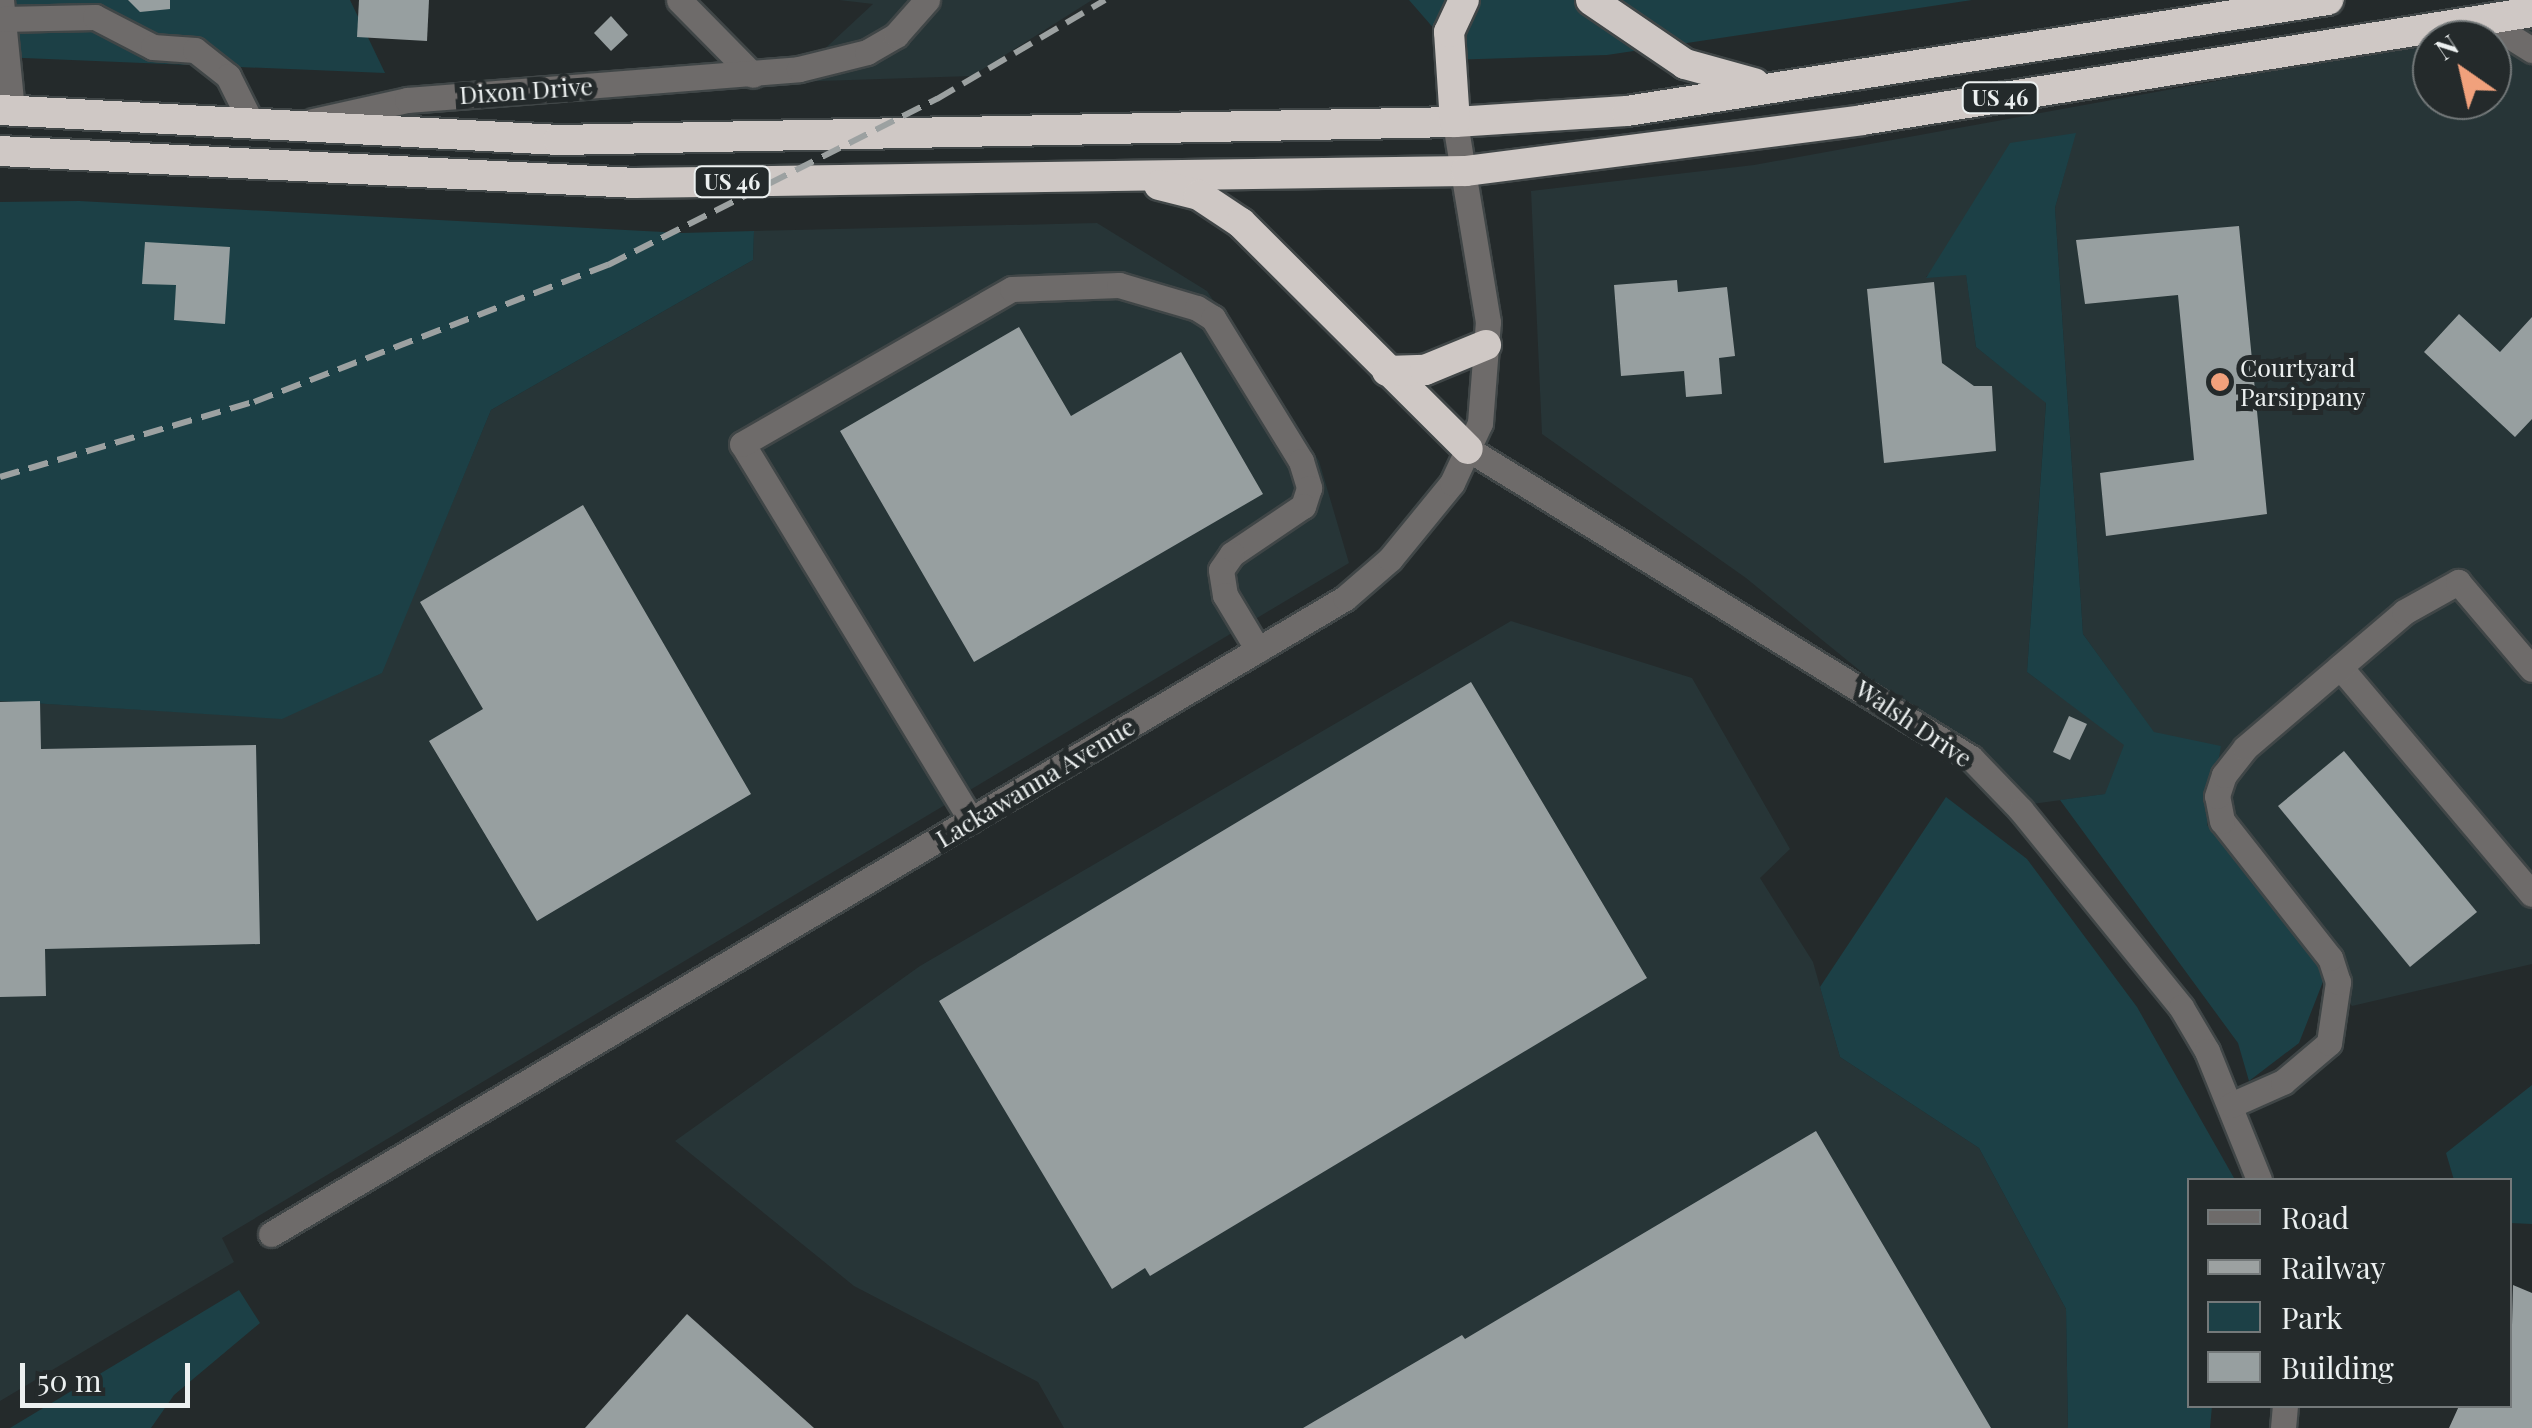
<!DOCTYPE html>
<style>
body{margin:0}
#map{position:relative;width:2532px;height:1428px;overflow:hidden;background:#242a2b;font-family:"Playfair Display",serif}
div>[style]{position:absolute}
.built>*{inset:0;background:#273537}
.green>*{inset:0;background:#1c4046}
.building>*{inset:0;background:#979fa0}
.roads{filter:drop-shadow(2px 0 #404647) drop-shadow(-2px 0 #404647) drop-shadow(0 2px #404647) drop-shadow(0 -2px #404647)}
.street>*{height:25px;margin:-12.5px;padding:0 12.5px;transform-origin:12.5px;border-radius:12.5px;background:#6e6b6a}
.highway>*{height:30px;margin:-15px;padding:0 15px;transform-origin:15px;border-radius:15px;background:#cfc8c5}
.rail>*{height:6px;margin-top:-3px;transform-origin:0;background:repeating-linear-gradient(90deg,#9ca1a1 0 20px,transparent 0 30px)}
.dots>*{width:28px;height:28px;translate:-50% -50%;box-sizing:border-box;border:5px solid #242a2b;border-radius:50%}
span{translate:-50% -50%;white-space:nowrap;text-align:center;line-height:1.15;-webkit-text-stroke:10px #242a2b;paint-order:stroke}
.shield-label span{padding:2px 8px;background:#242a2b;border:2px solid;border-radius:8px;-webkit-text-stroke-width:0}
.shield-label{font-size:22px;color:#ecf0f0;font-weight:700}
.street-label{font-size:25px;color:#ecf0f0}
.poi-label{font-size:25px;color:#ecf0f0}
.left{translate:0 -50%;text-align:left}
.legend{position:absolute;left:2187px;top:1178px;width:325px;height:230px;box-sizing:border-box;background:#242a2b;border:2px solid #74797a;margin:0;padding:12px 18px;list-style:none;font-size:30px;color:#ecf0f0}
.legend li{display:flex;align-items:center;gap:20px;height:50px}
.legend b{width:50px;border:2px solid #74797a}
.north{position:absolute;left:2412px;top:20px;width:100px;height:100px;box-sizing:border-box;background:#242a2b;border:2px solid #74797a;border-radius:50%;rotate:326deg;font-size:28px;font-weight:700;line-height:40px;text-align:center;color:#ecf0f0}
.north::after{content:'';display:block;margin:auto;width:35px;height:45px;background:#f1a17c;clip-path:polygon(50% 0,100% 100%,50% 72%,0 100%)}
.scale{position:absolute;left:20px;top:1363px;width:170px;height:45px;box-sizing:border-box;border:5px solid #ecf0f0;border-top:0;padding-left:12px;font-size:30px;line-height:35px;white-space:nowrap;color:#ecf0f0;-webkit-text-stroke:8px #242a2b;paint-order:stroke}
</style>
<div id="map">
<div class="built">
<div style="clip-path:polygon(839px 0,1092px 0,972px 76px,789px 82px,873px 4px)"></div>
<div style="clip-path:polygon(2532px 22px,2532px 964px,2352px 1006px,2207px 825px,2154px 733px,2083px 634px,2055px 208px,2075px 134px,1926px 277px,1966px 274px,1976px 347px,2046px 402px,2027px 672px,2125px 744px,2106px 794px,2025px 805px,1746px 578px,1542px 434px,1531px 191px,1754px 165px,2432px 42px,2432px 100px,2492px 100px,2492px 40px,2443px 40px)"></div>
<div style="clip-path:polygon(1097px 223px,1207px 291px,1319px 461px,1349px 563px,222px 1238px,234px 1262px,0 1401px,0 701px,282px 718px,381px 673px,491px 410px,753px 260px,754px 231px)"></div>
<div style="clip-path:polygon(1511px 621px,1692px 678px,1790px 849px,1760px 878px,1813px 962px,1840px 1057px,1979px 1148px,2066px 1309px,2068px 1428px,1064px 1428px,1038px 1382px,854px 1286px,675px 1141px,920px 966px)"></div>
</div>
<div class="green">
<div style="clip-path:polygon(0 0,350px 0,385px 73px,0 57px)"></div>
<div style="clip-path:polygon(1409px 0,1972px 0,1607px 55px,1448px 60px,1450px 47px)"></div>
<div style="clip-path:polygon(2076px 133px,2055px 208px,2083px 634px,2154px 732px,2221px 746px,2207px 825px,2326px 974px,2299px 1043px,2249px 1081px,2238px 1043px,2060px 800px,2105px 794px,2124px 745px,2027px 672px,2046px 403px,1976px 347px,1966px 275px,1926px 278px,2010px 143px)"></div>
<div style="clip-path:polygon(79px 201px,682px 233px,754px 231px,753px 260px,491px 410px,382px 673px,282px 719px,0 701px,0 202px)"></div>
<div style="clip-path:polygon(1946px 797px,2027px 859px,2137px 1007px,2234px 1178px,2190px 1180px,2190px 1406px,2212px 1406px,2210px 1428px,2068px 1428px,2066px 1309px,1979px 1148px,1840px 1057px,1820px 987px)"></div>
<div style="clip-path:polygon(2532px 1085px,2532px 1224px,2510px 1223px,2510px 1180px,2454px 1180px,2446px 1153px)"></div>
<div style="clip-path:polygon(239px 1290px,260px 1323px,174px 1395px,151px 1428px,10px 1428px)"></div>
</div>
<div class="building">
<div style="clip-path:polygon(128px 0,170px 0,170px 9px,140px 12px)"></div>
<div style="clip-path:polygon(359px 0,429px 0,427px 41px,357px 37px)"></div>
<div style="clip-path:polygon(611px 16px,628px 35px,611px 51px,594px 33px)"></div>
<div style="clip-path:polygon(2239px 226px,2267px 514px,2106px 536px,2100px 473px,2194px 460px,2178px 295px,2085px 304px,2076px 240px)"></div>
<div style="clip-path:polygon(145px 242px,230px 247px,225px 324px,174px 320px,176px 285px,142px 284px)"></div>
<div style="clip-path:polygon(1677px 280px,1678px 292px,1727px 287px,1735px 356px,1719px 358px,1722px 394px,1686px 397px,1684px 371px,1621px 376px,1614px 285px)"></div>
<div style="clip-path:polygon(1934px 282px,1942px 363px,1974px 386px,1992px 386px,1996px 451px,1884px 463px,1867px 289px)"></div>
<div style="clip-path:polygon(2459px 314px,2500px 352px,2532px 317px,2532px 419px,2515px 437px,2424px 352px)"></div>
<div style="clip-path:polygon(1019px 327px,1071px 416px,1181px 352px,1263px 494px,974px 662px,840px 431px)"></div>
<div style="clip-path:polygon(583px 505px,751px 794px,537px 921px,429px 741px,483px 709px,420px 602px)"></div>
<div style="clip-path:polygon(1471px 682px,1647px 978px,1150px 1276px,1145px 1268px,1112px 1289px,939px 1001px)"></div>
<div style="clip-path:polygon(40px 701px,41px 749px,256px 745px,260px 944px,45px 949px,46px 996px,0 997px,0 702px)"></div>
<div style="clip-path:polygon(2069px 716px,2087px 724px,2070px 760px,2053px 752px)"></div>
<div style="clip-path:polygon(2344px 751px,2477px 912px,2410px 967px,2278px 806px)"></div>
<div style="clip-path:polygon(1816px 1131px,1991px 1428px,1303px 1428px,1462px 1335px,1465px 1339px)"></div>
<div style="clip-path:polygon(2513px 1285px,2532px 1293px,2532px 1428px,2449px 1428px,2459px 1406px,2510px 1406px)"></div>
<div style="clip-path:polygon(687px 1314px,814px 1428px,585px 1428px)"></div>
</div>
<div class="roads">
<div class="street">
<div style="left:1px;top:0;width:111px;rotate:84.3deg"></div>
<div style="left:679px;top:0;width:105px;rotate:45.4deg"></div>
<div style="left:2px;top:19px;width:93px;rotate:-1.2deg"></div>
<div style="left:95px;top:17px;width:65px;rotate:27.3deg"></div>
<div style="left:153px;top:47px;width:42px;rotate:4.1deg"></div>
<div style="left:195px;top:50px;width:42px;rotate:38.2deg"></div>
<div style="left:228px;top:76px;width:49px;rotate:63.4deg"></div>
<div style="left:2484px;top:20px;width:57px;rotate:32deg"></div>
<div style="left:313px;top:121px;width:96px;rotate:-12.6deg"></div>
<div style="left:407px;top:100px;width:393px;rotate:-4.5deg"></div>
<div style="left:799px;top:69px;width:70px;rotate:-14deg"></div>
<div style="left:867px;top:52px;width:34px;rotate:-30deg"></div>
<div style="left:896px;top:35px;width:47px;rotate:-48.5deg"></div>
<div style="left:1468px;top:449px;width:590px;rotate:31.56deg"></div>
<div style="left:1971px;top:758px;width:72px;rotate:46.1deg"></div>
<div style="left:2021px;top:810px;width:254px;rotate:50.9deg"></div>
<div style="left:2181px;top:1007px;width:51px;rotate:59.4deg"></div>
<div style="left:2207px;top:1051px;width:139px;rotate:68deg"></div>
<div style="left:2340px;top:667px;width:297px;rotate:49.8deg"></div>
<div style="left:971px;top:820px;width:440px;rotate:-121.3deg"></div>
<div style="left:742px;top:444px;width:311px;rotate:-29.9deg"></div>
<div style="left:1012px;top:289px;width:107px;rotate:-2.1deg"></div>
<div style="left:1119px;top:285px;width:81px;rotate:16.4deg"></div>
<div style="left:1197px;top:308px;width:19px;rotate:32deg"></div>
<div style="left:1213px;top:318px;width:168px;rotate:58.4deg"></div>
<div style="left:1301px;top:461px;width:28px;rotate:73deg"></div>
<div style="left:1309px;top:488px;width:19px;rotate:108deg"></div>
<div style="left:1303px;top:506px;width:86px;rotate:145.9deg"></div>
<div style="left:1232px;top:554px;width:19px;rotate:125deg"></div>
<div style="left:1221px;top:570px;width:25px;rotate:81deg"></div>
<div style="left:1225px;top:595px;width:64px;rotate:59deg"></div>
<div style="left:2231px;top:1105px;width:57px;rotate:-23.9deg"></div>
<div style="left:2283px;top:1082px;width:60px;rotate:-40.3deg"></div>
<div style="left:2329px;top:1043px;width:62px;rotate:-81.6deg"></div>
<div style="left:2338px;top:982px;width:25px;rotate:-108deg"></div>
<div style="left:2330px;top:958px;width:174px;rotate:-128.2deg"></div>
<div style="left:2222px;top:821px;width:25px;rotate:-101deg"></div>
<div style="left:2217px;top:796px;width:22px;rotate:-72deg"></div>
<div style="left:2224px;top:775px;width:34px;rotate:-52deg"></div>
<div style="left:2245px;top:748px;width:209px;rotate:-40.5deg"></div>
<div style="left:2404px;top:612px;width:62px;rotate:-29.1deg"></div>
<div style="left:2458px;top:582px;width:114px;rotate:49.6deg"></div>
<div style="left:271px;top:1234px;width:1248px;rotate:-30.63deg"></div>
<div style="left:1345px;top:598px;width:60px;rotate:-40.9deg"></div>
<div style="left:1390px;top:559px;width:98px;rotate:-50.8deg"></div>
<div style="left:1452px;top:483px;width:66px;rotate:-65deg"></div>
<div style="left:1480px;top:423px;width:101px;rotate:-85.5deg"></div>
<div style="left:1488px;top:322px;width:203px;rotate:-99.4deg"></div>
<div style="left:2283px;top:1428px;width:22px;rotate:-85deg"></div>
</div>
<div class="highway">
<div style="left:1591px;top:0;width:114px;rotate:34.2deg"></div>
<div style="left:1685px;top:64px;width:72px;rotate:15.4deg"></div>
<div style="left:0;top:110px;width:560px;rotate:3.07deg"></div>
<div style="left:559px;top:140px;width:896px;rotate:-1.15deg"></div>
<div style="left:1455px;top:122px;width:172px;rotate:-3.7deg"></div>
<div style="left:1627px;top:111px;width:710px;rotate:-9deg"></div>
<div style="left:1455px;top:122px;width:90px;rotate:-93.8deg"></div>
<div style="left:1449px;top:32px;width:35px;rotate:-65deg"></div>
<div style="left:0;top:151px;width:636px;rotate:2.88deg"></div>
<div style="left:635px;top:183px;width:831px;rotate:-0.83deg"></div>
<div style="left:1466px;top:171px;width:399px;rotate:-7.3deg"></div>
<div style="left:1862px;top:120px;width:679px;rotate:-9.16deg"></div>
<div style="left:1159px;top:185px;width:41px;rotate:14deg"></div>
<div style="left:1199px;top:195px;width:50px;rotate:33.7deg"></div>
<div style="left:1241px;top:223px;width:320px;rotate:44.9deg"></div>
<div style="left:1387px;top:371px;width:38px;rotate:-2deg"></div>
<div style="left:1425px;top:370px;width:66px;rotate:-22.3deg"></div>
</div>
</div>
<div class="rail">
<div style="left:0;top:477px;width:265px;rotate:-16.5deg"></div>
<div style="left:254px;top:402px;width:380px;rotate:-21.2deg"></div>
<div style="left:608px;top:265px;width:369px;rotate:-26.8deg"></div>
<div style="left:937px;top:99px;width:195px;rotate:-30.5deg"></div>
</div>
<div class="dots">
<div style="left:2220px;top:382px;background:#f1a17c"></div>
</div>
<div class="shield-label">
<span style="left:2000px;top:98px">US 46</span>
<span style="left:732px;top:182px">US 46</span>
</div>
<div class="street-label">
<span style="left:526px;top:90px;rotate:-4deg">Dixon Drive</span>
<span style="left:1914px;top:723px;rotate:34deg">Walsh Drive</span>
<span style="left:1035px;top:782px;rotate:-31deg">Lackawanna Avenue</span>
</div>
<div class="poi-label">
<span class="left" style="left:2240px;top:382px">Courtyard<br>Parsippany</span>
</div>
<ul class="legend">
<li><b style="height:12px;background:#6e6b6a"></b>Road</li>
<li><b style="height:12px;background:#9ca1a1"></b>Railway</li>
<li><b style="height:28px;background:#1c4046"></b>Park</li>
<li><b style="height:28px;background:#979fa0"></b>Building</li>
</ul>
<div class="north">N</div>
<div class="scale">50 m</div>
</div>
